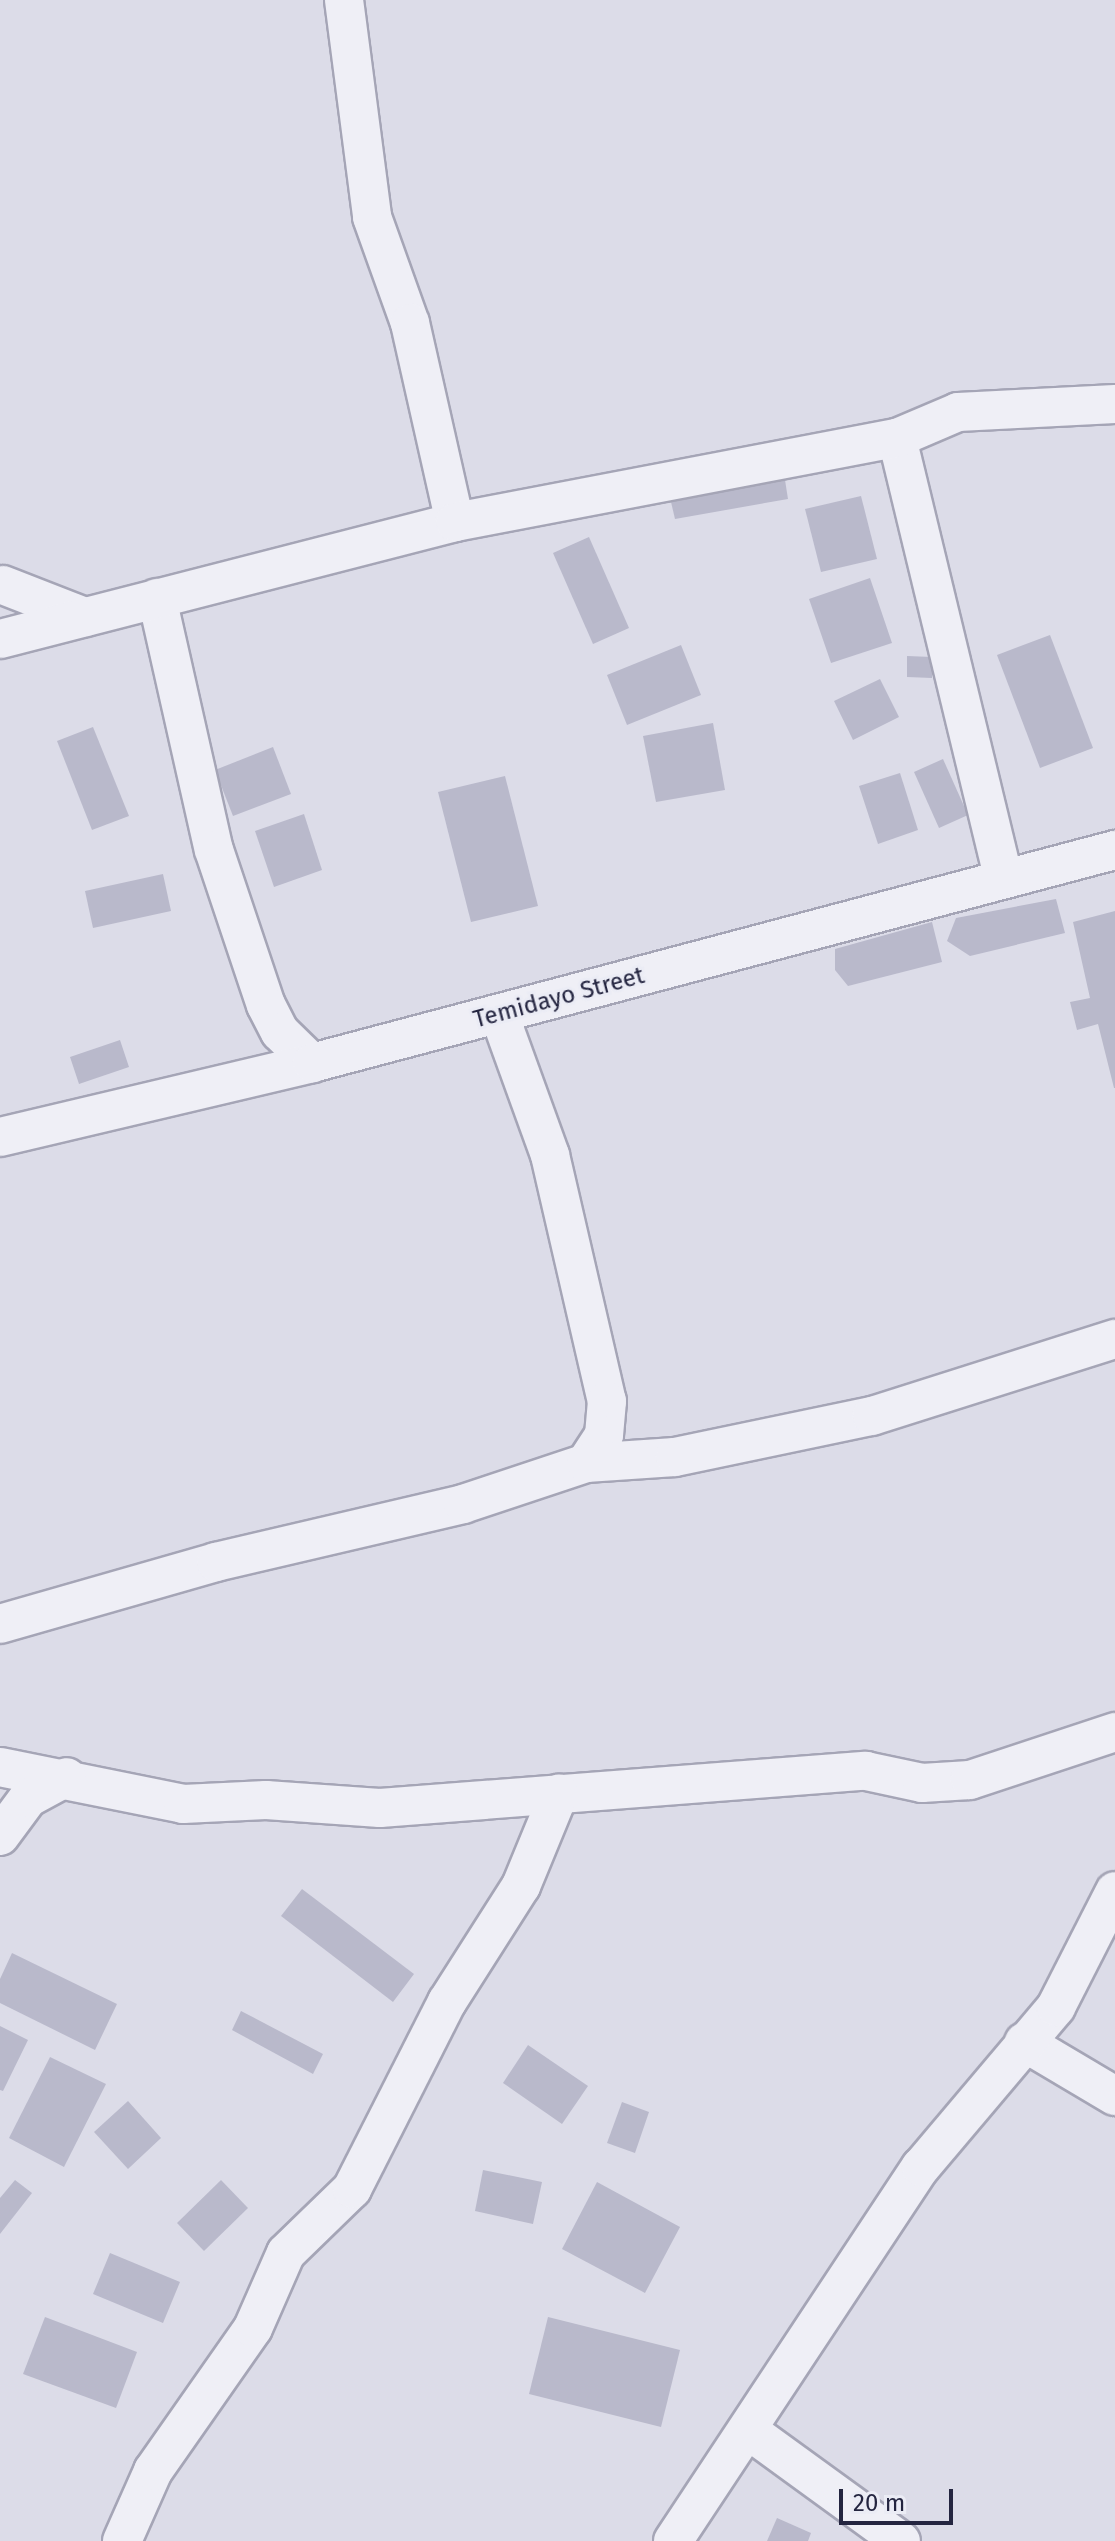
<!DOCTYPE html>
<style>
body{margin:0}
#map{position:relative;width:1115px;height:2541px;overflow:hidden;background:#dcdce8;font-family:"Fira Sans",sans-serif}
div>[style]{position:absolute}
.building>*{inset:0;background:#b9b9cb}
.roads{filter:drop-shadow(2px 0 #a5a5b6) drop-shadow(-2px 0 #a5a5b6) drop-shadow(0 2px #a5a5b6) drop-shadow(0 -2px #a5a5b6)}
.minor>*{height:38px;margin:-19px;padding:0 19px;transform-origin:19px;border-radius:19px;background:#efeff6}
span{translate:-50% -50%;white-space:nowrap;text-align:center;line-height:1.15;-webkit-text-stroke:6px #ebecf5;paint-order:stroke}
.street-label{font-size:24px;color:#242540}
.scale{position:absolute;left:839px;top:2489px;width:114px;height:36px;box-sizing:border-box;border:4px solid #242540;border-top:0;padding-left:10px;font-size:24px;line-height:28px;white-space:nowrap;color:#242540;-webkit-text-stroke:6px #ebecf5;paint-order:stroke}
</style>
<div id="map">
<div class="building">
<div style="clip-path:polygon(785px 480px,788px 499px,675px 519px,671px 502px)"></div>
<div style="clip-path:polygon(861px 496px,877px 559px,821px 572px,805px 509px)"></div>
<div style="clip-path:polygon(589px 537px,629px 628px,593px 644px,553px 553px)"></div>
<div style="clip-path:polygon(870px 578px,892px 643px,831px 663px,809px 599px)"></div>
<div style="clip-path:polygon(1050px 635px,1093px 748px,1040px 768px,997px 655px)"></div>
<div style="clip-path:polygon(681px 645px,701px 695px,627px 725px,607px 675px)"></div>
<div style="clip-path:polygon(907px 656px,932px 657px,932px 678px,907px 677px)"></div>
<div style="clip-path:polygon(880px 679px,899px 717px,853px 740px,834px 701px)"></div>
<div style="clip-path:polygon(713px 723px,725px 790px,656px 802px,643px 736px)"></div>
<div style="clip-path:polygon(93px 727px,129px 816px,92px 830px,57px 741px)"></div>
<div style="clip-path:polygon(273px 747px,291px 794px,233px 816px,215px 770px)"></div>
<div style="clip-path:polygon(943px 759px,968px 815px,939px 828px,914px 772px)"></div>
<div style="clip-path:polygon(900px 773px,918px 830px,878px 844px,859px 786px)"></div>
<div style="clip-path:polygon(505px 776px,538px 906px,471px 922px,438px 792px)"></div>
<div style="clip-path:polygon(304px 814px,322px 870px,274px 887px,255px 831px)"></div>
<div style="clip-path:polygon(163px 874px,171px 911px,93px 928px,85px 891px)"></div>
<div style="clip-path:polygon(1056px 899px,1065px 933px,970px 956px,947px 941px,956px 918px)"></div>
<div style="clip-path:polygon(1115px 911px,1115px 1088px,1114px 1088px,1098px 1024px,1077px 1030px,1070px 1002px,1090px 998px,1073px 922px)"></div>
<div style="clip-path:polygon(932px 922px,942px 962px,848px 986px,835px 970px,835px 949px)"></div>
<div style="clip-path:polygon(120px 1040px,129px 1067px,79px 1084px,70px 1057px)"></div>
<div style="clip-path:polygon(302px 1889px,414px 1974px,393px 2002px,281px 1916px)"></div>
<div style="clip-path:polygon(12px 1953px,117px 2004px,95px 2050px,0 2003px,0 1979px)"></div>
<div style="clip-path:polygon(241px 2011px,323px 2054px,313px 2074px,232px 2030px)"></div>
<div style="clip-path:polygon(0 2026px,28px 2040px,3px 2091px,0 2090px)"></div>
<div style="clip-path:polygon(528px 2045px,588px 2086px,562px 2124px,503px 2083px)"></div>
<div style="clip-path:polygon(50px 2057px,106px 2084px,64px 2167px,9px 2138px)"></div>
<div style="clip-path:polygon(128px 2101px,161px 2138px,128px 2169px,94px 2132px)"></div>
<div style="clip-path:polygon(622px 2102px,649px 2112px,635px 2153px,607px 2143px)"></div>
<div style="clip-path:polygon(483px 2170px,542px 2182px,533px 2224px,475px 2211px)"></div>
<div style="clip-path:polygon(15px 2180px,32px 2193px,0 2234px,0 2198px)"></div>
<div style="clip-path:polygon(221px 2180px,248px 2208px,204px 2251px,177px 2223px)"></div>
<div style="clip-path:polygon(597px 2182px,680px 2227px,645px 2293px,562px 2249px)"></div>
<div style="clip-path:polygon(110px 2253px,180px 2282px,163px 2323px,93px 2294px)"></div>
<div style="clip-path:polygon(45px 2317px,137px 2352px,116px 2408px,23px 2374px)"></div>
<div style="clip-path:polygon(548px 2317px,680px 2350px,661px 2427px,529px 2394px)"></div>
<div style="clip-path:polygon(777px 2518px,811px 2533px,808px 2541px,767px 2541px)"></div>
</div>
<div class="roads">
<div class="minor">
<div style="left:344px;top:0;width:219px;rotate:82.6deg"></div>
<div style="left:372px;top:217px;width:113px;rotate:70.3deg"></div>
<div style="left:410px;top:323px;width:204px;rotate:77.3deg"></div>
<div style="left:897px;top:438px;width:451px;rotate:76.4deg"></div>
<div style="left:3px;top:585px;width:88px;rotate:21.3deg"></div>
<div style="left:157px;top:598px;width:258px;rotate:77.3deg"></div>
<div style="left:214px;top:850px;width:163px;rotate:71.5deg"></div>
<div style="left:266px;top:1005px;width:30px;rotate:63deg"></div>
<div style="left:280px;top:1032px;width:45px;rotate:44.1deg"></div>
<div style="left:0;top:639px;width:470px;rotate:-14.4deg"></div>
<div style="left:455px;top:522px;width:450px;rotate:-10.8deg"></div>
<div style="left:897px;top:438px;width:66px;rotate:-23.1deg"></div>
<div style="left:958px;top:412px;width:157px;rotate:-2.9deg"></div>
<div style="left:499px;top:1014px;width:150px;rotate:70.1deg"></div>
<div style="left:550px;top:1155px;width:253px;rotate:77deg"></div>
<div style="left:607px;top:1401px;width:34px;rotate:95deg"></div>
<div style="left:604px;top:1435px;width:33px;rotate:123deg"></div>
<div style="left:0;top:1137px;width:321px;rotate:-13.3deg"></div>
<div style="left:312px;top:1063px;width:831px;rotate:-14.86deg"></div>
<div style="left:0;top:1624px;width:225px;rotate:-16deg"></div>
<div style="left:216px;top:1562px;width:254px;rotate:-13.2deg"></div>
<div style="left:463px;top:1504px;width:130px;rotate:-18.4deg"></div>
<div style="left:586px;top:1463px;width:89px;rotate:-3.9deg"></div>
<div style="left:675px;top:1457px;width:201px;rotate:-11.8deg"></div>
<div style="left:872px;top:1416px;width:255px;rotate:-17.6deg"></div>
<div style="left:0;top:1767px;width:187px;rotate:11.4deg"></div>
<div style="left:183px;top:1804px;width:83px;rotate:-2.8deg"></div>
<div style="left:266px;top:1800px;width:114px;rotate:4deg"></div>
<div style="left:380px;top:1808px;width:487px;rotate:-4.4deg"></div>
<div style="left:866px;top:1771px;width:57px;rotate:12.1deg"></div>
<div style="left:922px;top:1783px;width:48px;rotate:-3.6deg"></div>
<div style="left:970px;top:1780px;width:153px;rotate:-18.3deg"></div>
<div style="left:0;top:1836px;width:47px;rotate:-53.6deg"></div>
<div style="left:28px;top:1798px;width:44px;rotate:-28.3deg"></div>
<div style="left:1024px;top:2042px;width:106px;rotate:30.7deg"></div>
<div style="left:748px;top:2430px;width:189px;rotate:36deg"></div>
<div style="left:122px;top:2541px;width:77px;rotate:-66.1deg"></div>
<div style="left:153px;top:2471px;width:174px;rotate:-55deg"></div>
<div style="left:253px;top:2328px;width:82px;rotate:-66.3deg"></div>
<div style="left:286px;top:2253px;width:92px;rotate:-44.1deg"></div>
<div style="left:352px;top:2189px;width:210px;rotate:-63.1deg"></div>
<div style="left:447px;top:2002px;width:138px;rotate:-57.5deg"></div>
<div style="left:521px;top:1886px;width:100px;rotate:-67.6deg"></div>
<div style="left:673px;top:2541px;width:449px;rotate:-56.5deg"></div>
<div style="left:921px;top:2167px;width:209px;rotate:-49.8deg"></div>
<div style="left:1056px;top:2007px;width:130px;rotate:-63deg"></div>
</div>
</div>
<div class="street-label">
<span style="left:559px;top:998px;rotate:-15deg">Temidayo Street</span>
</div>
<div class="scale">20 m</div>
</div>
